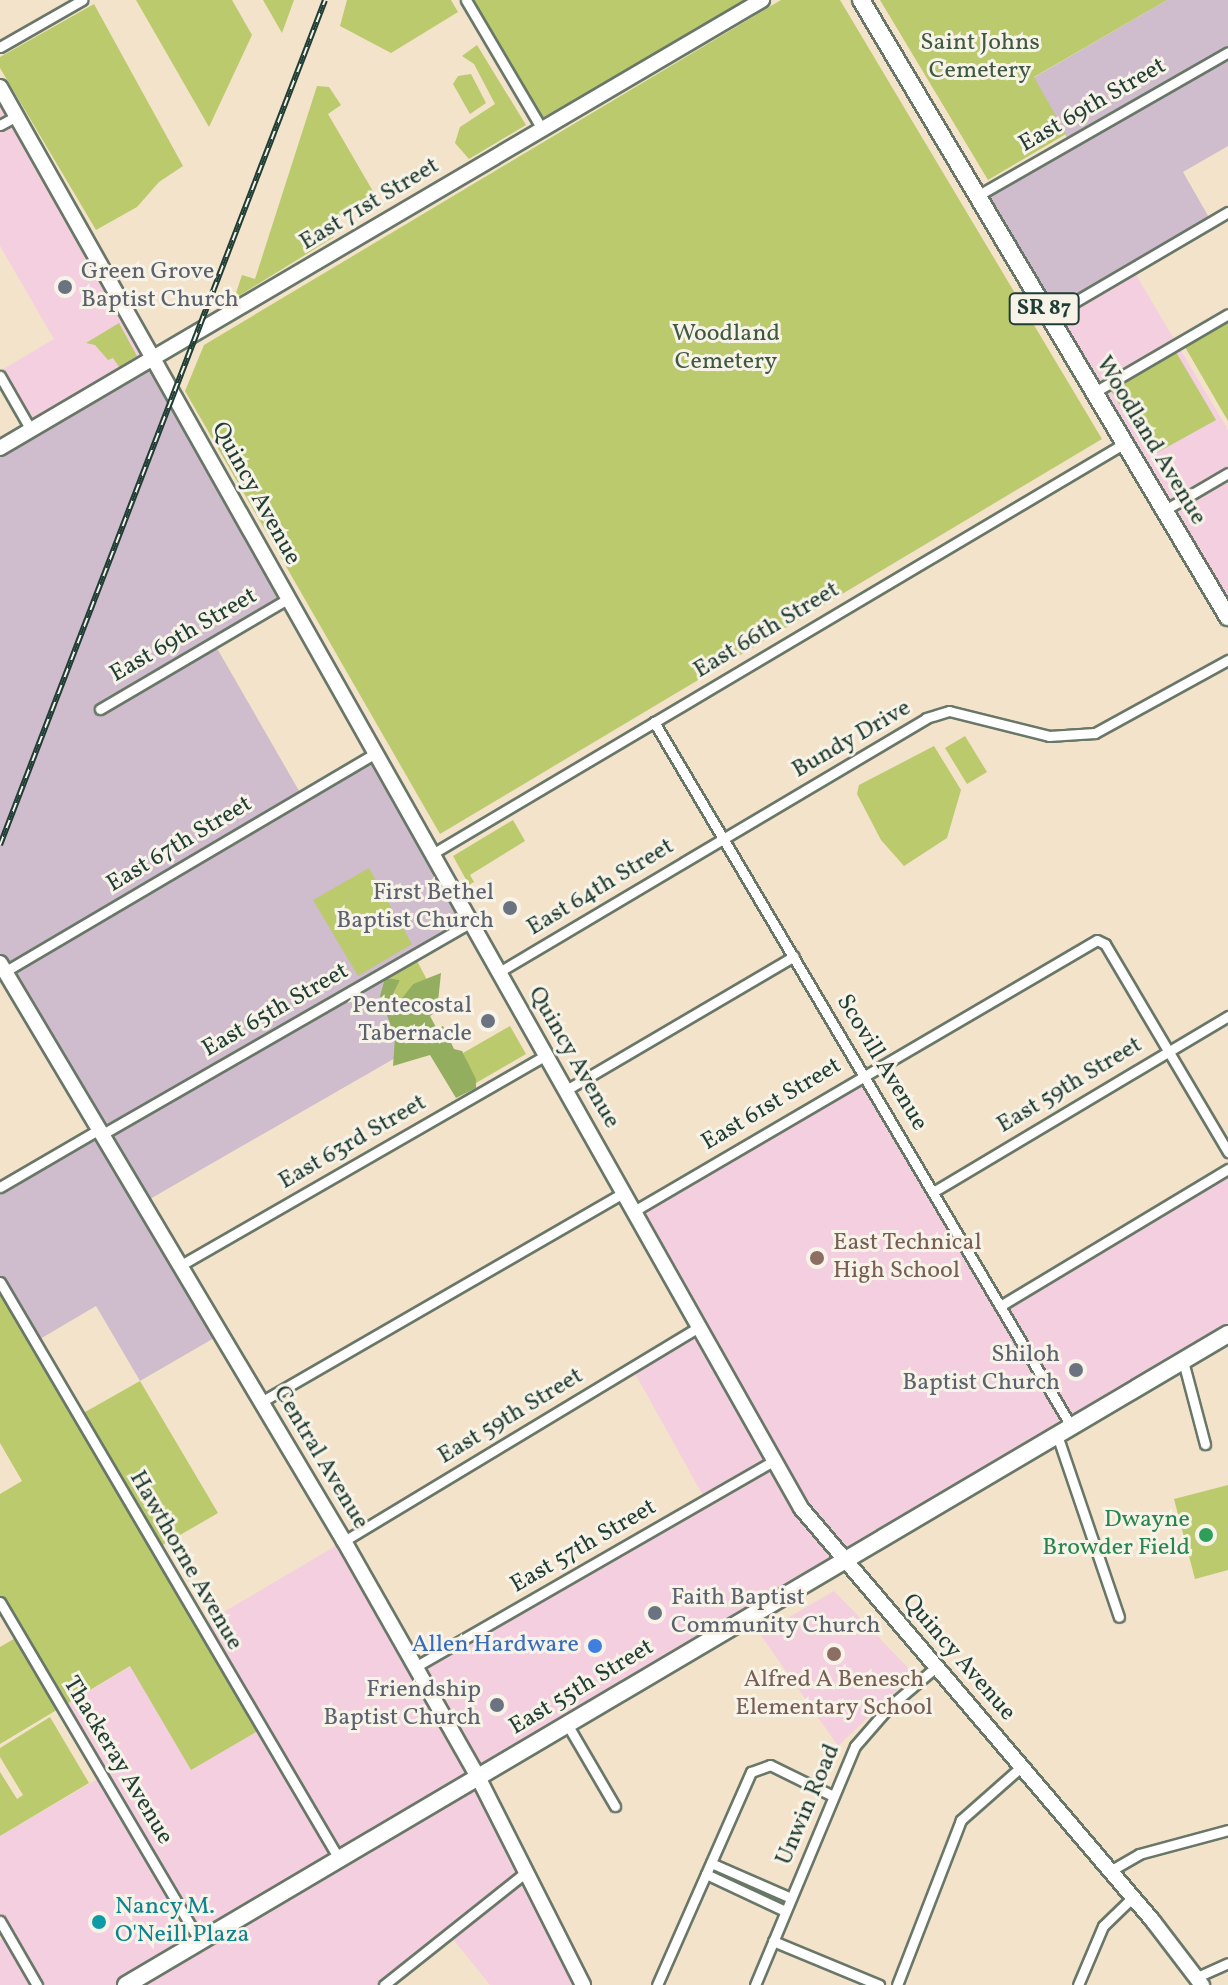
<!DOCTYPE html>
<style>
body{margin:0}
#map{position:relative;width:1228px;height:1985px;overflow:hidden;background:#f3e3ca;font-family:Vollkorn,serif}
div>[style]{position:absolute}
.built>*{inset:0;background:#f3cfdf}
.industrial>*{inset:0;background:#cfbdce}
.green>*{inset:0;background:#bbca6d}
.forest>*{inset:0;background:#94ae60}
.roads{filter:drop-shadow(2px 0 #697768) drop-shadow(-2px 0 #697768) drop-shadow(0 2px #697768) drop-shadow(0 -2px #697768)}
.street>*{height:9px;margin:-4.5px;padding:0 4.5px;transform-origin:4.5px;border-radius:4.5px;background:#fff}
.secondary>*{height:14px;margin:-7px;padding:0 7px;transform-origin:7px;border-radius:7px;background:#fff}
.primary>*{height:16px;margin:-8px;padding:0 8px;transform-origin:8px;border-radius:8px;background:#fff}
.rail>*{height:6px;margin-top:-3px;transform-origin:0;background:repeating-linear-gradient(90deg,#f7f3e8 0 9px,#1f3d34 0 18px);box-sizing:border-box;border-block:2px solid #1f3d34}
.dots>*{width:22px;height:22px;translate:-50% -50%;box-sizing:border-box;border:4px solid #f7f3e8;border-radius:50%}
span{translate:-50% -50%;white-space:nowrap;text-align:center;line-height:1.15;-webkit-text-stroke:6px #f7f3e8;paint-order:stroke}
.shield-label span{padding:2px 6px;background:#f7f3e8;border:2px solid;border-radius:6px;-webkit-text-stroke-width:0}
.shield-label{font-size:22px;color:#1f3d34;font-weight:700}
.park-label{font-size:24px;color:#3e593f}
.street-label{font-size:24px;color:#1f3d34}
.worship-label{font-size:24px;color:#5b616d}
.left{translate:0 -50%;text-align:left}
.right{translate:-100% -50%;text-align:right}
.education-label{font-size:24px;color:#785e54}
.leisure-label{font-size:24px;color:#27864d}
.shop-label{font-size:24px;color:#366cbe}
.culture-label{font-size:24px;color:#0d838f}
</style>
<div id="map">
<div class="built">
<div style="clip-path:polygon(0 87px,154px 359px,31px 430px,0 371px,54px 339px,0 246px)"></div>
<div style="clip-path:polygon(1132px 268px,1228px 430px,1228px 617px,1049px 317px)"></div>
<div style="clip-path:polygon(865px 1074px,1001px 1306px,1228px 1169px,1228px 1334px,478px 1777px,583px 1985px,490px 1985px,449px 1934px,384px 1985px,0 1985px,0 1940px,8px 1935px,0 1921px,0 1836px,103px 1776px,62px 1707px,131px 1666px,191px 1770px,200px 1626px,344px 1541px,416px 1667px,705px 1499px,632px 1368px,699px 1327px,634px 1211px)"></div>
<div style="clip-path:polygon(834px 1591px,914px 1674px,838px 1746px,760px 1634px)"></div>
</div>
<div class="industrial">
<div style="clip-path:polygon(1167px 0,1228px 0,1228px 146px,1183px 172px,1211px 221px,1049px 317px,977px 196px,1070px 143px,1033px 78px)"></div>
<div style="clip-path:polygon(154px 359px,289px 598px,214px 643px,302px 796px,376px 753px,471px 922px,391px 968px,430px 1038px,143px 1203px,221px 1334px,140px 1381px,96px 1306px,35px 1342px,0 1282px,0 1187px,97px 1130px,0 963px,0 448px)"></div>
</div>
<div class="green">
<div style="clip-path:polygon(136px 0,232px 0,252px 35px,209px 127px)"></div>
<div style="clip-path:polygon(263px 0,294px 0,282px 33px)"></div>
<div style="clip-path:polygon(347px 0,451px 0,458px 12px,391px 53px,340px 26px)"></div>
<div style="clip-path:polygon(473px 0,748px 0,542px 118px)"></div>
<div style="clip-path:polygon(781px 0,840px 0,1102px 439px,440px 834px,185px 391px,204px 345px)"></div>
<div style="clip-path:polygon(880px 0,1167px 0,1034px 77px,1066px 134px,988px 180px)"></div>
<div style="clip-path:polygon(94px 4px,183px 166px,159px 182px,137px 207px,96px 230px,0 68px,0 57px)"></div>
<div style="clip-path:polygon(477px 45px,526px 125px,469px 159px,455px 143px,460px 127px,495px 104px,474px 64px,462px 56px)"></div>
<div style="clip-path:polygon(471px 74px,486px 103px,470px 114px,453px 84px,458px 76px)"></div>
<div style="clip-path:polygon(317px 86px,329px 87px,341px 105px,328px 114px,374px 193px,327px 224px,334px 237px,234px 299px,242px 275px,255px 279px)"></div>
<div style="clip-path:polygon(1228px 322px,1228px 421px,1185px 347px)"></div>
<div style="clip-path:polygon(119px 323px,137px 356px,119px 367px,113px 358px,108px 360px,95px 345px,86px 343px)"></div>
<div style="clip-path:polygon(1176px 352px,1216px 420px,1151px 456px,1111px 391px)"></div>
<div style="clip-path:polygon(965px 736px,987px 772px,967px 784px,945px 748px)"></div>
<div style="clip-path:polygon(934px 746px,961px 790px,947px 838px,904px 866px,881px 840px,857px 794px,859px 785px)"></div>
<div style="clip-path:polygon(513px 820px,525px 841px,470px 875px,474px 882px,469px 885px,453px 856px)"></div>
<div style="clip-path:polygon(369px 868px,412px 944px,358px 976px,313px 900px)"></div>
<div style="clip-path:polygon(416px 959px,427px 980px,413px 984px,401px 1001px,392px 997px,400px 980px,385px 978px)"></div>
<div style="clip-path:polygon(510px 1026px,526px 1054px,476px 1083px,463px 1053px)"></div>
<div style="clip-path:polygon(0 1282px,78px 1416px,140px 1381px,218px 1513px,156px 1549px,261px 1729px,191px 1770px,130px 1666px,0 1744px,0 1647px,19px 1636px,0 1602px,0 1494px,22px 1481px,0 1443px)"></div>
<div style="clip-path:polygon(1228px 1485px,1228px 1570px,1195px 1579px,1174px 1499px)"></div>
<div style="clip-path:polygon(50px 1717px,89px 1783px,0 1836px,0 1772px,17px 1799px,23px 1795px,0 1757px,0 1748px)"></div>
</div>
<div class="forest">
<div style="clip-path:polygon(441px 973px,437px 1011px,430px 1016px,437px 1029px,443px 1026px,454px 1049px,462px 1051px,476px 1079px,476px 1088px,456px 1098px,430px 1055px,393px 1066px,395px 1037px,380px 996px,385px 978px,400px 980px,392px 996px,400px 1001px,413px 984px)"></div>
</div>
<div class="roads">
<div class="street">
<div style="left:466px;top:0;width:150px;rotate:59.5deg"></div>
<div style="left:0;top:47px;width:95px;rotate:-29.8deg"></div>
<div style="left:0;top:125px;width:19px;rotate:-28deg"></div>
<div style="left:977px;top:196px;width:289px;rotate:-29.8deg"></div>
<div style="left:1049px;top:317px;width:208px;rotate:-30.4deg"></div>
<div style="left:0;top:376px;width:62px;rotate:60.1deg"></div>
<div style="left:1093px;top:393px;width:156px;rotate:-30.3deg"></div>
<div style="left:1163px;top:511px;width:75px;rotate:-30.3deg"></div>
<div style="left:100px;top:709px;width:219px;rotate:-30.4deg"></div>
<div style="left:654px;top:722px;width:818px;rotate:59.36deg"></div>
<div style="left:432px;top:854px;width:803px;rotate:-30.68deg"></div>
<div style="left:4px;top:972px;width:432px;rotate:-30.5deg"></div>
<div style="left:499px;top:972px;width:497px;rotate:-30.7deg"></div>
<div style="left:926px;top:718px;width:24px;rotate:-17deg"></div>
<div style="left:949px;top:711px;width:103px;rotate:14deg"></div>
<div style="left:1049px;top:736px;width:46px;rotate:-3.7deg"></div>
<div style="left:1095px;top:733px;width:152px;rotate:-28.8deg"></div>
<div style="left:566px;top:1090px;width:264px;rotate:-30.4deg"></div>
<div style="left:101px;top:1135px;width:427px;rotate:-29.9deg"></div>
<div style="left:0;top:1187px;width:113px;rotate:-30.2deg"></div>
<div style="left:933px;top:1192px;width:344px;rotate:-30.8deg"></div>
<div style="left:634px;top:1211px;width:536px;rotate:-30.34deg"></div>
<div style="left:1097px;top:940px;width:9px;rotate:27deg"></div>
<div style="left:1105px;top:944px;width:242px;rotate:59.4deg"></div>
<div style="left:181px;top:1265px;width:421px;rotate:-29.9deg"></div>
<div style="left:0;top:1282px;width:669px;rotate:59.56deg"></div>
<div style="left:1000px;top:1306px;width:266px;rotate:-31deg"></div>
<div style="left:1183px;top:1361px;width:86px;rotate:75.2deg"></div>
<div style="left:261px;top:1402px;width:419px;rotate:-30deg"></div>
<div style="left:1057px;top:1435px;width:192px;rotate:71.2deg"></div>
<div style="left:344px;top:1541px;width:415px;rotate:-31.1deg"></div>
<div style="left:0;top:1602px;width:394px;rotate:59.5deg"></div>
<div style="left:415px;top:1667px;width:413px;rotate:-29.9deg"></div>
<div style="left:567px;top:1724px;width:95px;rotate:59.7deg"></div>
<div style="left:711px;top:1863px;width:87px;rotate:23.6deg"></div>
<div style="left:1110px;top:1871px;width:34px;rotate:-30deg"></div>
<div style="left:1139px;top:1854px;width:92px;rotate:-15.1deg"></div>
<div style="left:706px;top:1874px;width:87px;rotate:25.1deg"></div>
<div style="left:0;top:1921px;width:74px;rotate:60deg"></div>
<div style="left:773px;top:1941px;width:115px;rotate:22.5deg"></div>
<div style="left:1197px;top:1977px;width:34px;rotate:-24deg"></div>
<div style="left:384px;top:1985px;width:180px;rotate:-38.5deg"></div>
<div style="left:657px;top:1985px;width:233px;rotate:-66.2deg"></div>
<div style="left:751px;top:1772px;width:20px;rotate:-20deg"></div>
<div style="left:770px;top:1765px;width:70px;rotate:26.2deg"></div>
<div style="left:755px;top:1985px;width:259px;rotate:-67.3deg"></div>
<div style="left:855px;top:1746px;width:52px;rotate:-48.9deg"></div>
<div style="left:889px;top:1707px;width:62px;rotate:-40.4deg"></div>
<div style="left:897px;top:1985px;width:177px;rotate:-68.8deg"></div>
<div style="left:961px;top:1820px;width:81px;rotate:-41.5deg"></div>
<div style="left:1078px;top:1985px;width:64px;rotate:-67deg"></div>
<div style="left:1103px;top:1926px;width:42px;rotate:-44deg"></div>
</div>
<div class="secondary">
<div style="left:0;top:87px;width:1631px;rotate:60.59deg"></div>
<div style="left:801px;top:1508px;width:543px;rotate:49.56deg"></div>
<div style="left:1153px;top:1921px;width:81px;rotate:52.6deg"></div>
<div style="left:0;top:448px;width:884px;rotate:-30.45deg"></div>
<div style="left:0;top:963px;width:673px;rotate:59.24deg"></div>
<div style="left:344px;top:1541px;width:271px;rotate:60.4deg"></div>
<div style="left:478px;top:1777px;width:233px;rotate:63.2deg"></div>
</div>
<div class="primary">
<div style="left:861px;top:0;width:718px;rotate:59.26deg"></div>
<div style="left:126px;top:1985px;width:1280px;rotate:-30.57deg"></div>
</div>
</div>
<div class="rail">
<div style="left:0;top:845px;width:905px;rotate:-68.96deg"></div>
</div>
<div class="dots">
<div style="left:65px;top:287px;background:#6b7280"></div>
<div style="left:510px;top:908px;background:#6b7280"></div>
<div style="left:488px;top:1021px;background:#6b7280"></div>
<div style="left:817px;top:1258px;background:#8d6e63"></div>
<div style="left:1076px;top:1370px;background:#6b7280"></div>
<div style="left:1206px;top:1535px;background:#2e9e5b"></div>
<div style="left:655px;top:1613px;background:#6b7280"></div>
<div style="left:595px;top:1646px;background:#3f7fe0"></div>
<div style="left:834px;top:1654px;background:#8d6e63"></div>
<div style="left:497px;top:1705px;background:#6b7280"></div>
<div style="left:99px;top:1922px;background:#0f9aa8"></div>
</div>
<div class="shield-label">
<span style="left:1044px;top:309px">SR 87</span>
</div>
<div class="park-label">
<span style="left:980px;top:58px">Saint Johns<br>Cemetery</span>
<span style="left:726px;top:349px">Woodland<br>Cemetery</span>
</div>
<div class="street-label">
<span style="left:1093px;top:106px;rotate:-30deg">East 69th Street</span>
<span style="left:370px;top:205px;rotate:-31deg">East 71st Street</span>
<span style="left:1150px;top:441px;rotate:59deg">Woodland Avenue</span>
<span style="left:255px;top:494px;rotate:61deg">Quincy Avenue</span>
<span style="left:767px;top:631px;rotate:-31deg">East 66th Street</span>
<span style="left:184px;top:636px;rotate:-30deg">East 69th Street</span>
<span style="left:852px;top:740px;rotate:-30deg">Bundy Drive</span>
<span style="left:180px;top:845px;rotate:-31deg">East 67th Street</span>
<span style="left:601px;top:888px;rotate:-31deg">East 64th Street</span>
<span style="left:276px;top:1011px;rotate:-30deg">East 65th Street</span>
<span style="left:573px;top:1058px;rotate:60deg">Quincy Avenue</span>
<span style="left:881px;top:1063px;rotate:59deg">Scovill Avenue</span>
<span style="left:1070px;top:1086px;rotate:-31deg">East 59th Street</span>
<span style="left:772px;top:1105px;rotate:-31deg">East 61st Street</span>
<span style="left:353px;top:1143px;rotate:-30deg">East 63rd Street</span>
<span style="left:511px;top:1417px;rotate:-31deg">East 59th Street</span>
<span style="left:320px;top:1458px;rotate:59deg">Central Avenue</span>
<span style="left:584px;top:1547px;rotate:-30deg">East 57th Street</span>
<span style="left:185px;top:1561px;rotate:60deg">Hawthorne Avenue</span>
<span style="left:958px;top:1658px;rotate:49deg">Quincy Avenue</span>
<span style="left:582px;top:1688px;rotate:-31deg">East 55th Street</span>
<span style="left:117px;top:1761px;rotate:59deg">Thackeray Avenue</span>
<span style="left:809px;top:1805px;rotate:-67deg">Unwin Road</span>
</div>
<div class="worship-label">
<span class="left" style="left:81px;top:287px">Green Grove<br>Baptist Church</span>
<span class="right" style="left:494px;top:908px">First Bethel<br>Baptist Church</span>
<span class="right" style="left:472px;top:1021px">Pentecostal<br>Tabernacle</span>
<span class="right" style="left:1060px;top:1370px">Shiloh<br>Baptist Church</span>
<span class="left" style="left:671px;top:1613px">Faith Baptist<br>Community Church</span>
<span class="right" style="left:481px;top:1705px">Friendship<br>Baptist Church</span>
</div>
<div class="education-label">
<span class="left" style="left:833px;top:1258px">East Technical<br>High School</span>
<span style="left:834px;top:1695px">Alfred A Benesch<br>Elementary School</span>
</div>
<div class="leisure-label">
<span class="right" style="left:1190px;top:1535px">Dwayne<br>Browder Field</span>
</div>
<div class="shop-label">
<span class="right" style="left:579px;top:1646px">Allen Hardware</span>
</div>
<div class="culture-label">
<span class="left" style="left:115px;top:1922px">Nancy M.<br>O'Neill Plaza</span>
</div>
</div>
